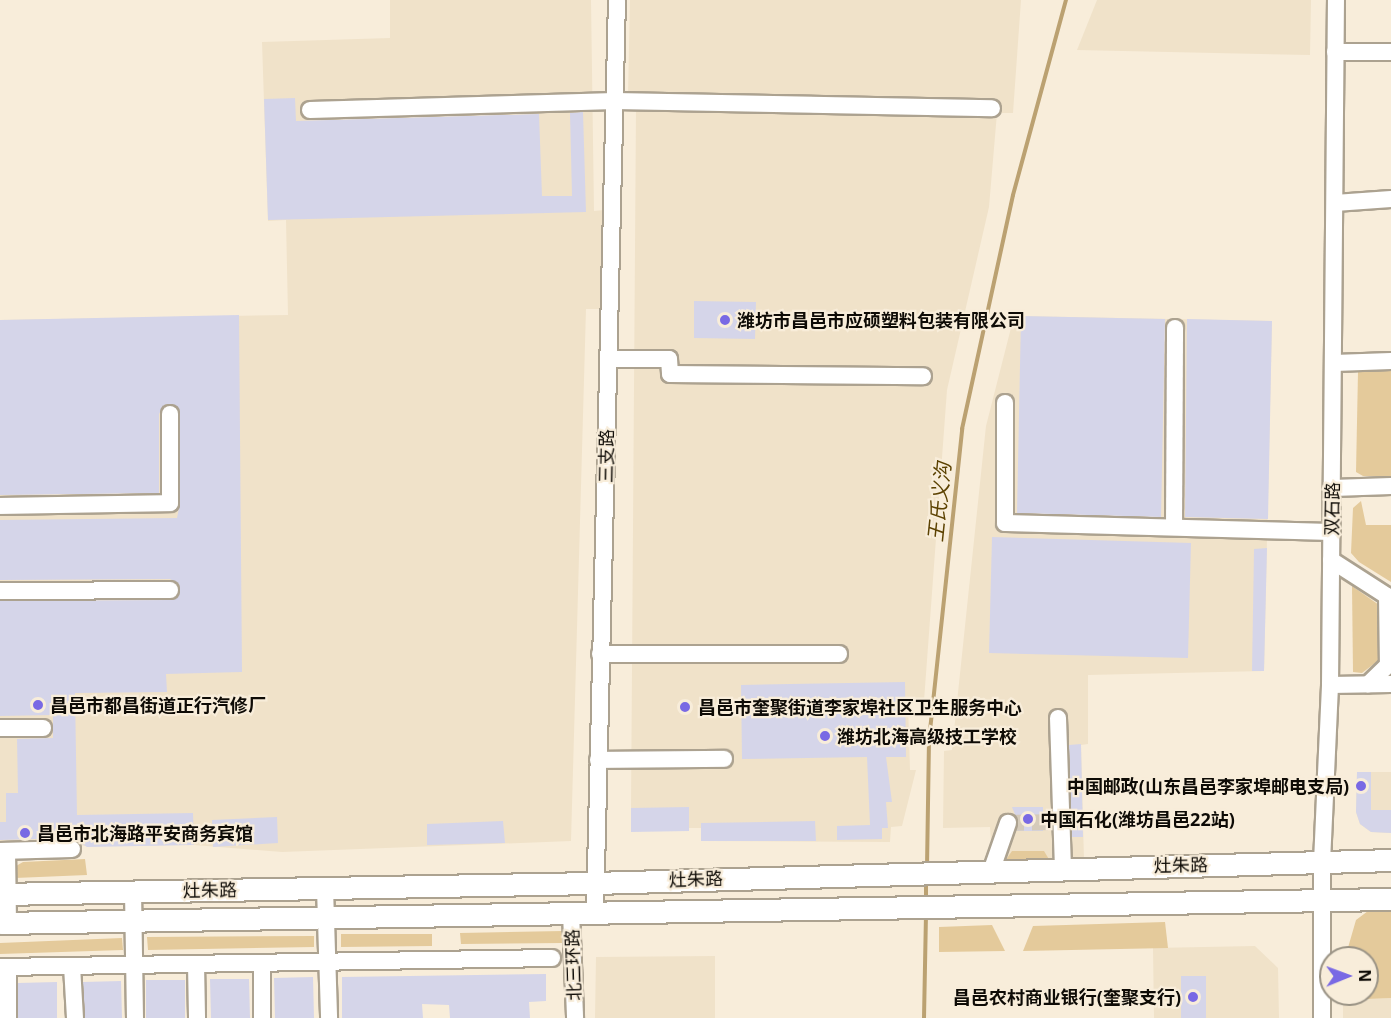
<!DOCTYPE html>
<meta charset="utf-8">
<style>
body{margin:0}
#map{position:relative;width:1391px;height:1018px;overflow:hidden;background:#f8edda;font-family:"Open Sans","Noto Sans SC",sans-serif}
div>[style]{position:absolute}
.built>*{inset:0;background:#f0e2c9}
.green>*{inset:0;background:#e4ca9b}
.stream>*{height:4px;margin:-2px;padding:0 2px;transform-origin:2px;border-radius:2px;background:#bba171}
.building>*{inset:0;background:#d5d5e9}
.minor-tunnel>*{height:16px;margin-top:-8px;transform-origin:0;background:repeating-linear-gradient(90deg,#d5cbba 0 16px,transparent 0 24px)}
.roads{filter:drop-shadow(2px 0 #aca290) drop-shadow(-2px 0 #aca290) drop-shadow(0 2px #aca290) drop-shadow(0 -2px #aca290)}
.minor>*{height:16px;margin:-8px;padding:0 8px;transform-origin:8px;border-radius:8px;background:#fff}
.major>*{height:21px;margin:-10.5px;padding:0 10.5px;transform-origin:10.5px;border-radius:10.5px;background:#fff}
.dots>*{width:16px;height:16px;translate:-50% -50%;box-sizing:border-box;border:3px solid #f8edda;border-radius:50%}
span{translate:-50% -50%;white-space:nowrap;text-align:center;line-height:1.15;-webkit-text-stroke:4.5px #f8edda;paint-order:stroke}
.poi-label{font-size:18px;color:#0e0b06;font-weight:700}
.left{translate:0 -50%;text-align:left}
.right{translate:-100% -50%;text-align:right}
.street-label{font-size:18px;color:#0e0b06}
.water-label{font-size:20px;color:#5c4202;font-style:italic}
.north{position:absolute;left:1319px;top:946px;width:60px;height:60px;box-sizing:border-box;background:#f8edda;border:2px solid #9a9385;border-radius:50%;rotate:89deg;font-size:16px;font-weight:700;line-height:24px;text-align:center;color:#0e0b06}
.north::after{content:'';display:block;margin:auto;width:21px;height:27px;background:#7969e4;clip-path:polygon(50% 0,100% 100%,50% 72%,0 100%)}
</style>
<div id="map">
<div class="built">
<div style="clip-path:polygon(390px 0,591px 0,594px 211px,604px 210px,605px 309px,586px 309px,571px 841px,282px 852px,194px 845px,0 846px,0 320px,288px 315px,286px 220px,268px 221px,262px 42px,390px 38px)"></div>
<div style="clip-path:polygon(630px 0,1021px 0,1013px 113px,997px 113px,989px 207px,947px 390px,924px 701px,908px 703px,910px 770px,916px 770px,902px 826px,891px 827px,890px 842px,701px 841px,701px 828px,689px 828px,689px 808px,631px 808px,636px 108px,628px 95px)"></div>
<div style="clip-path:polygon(1097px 0,1311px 0,1310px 55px,1077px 50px)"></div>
<div style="clip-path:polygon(1014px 316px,1272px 321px,1264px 671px,1088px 675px,1088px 744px,1081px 745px,1084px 860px,984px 862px,991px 842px,990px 827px,943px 828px,944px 751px,952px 750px,986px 426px)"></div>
<div style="clip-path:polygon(1357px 772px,1391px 772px,1391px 833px,1371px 832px,1360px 824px,1356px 812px)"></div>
<div style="clip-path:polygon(1255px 946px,1278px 968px,1279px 1018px,1154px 1018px,1153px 948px)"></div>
<div style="clip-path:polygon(715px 956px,715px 1018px,595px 1018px,596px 957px)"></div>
<div style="clip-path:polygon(1391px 998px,1391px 1018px,1343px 1018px,1343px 1000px)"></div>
</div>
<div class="green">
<div style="clip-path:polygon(1391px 369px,1391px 476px,1363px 476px,1356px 472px,1358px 372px)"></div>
<div style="clip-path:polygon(1361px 501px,1366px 525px,1391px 525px,1391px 582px,1359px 562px,1351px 553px,1353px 508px)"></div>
<div style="clip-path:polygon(1352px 586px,1379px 605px,1379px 660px,1362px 673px,1353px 672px)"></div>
<div style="clip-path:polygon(1012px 851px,1044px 851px,1050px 861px,1005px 861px)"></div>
<div style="clip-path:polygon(85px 859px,87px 875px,15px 878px,16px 866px,23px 862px)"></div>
<div style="clip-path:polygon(1372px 908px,1391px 908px,1391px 998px,1343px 1000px,1343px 994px,1367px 994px,1367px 958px,1345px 958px,1356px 920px)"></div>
<div style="clip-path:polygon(1165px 922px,1168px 948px,1023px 951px,1033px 926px)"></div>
<div style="clip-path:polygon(992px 925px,1005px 951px,939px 952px,939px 927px)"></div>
<div style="clip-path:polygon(563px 931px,563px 943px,461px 944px,460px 933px)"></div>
<div style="clip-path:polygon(341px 934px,432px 934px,432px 946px,341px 947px)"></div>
<div style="clip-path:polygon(314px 936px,314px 947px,148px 950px,147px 937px)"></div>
<div style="clip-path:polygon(122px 938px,123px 950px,0 954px,0 943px)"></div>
</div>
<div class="stream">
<div style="left:927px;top:867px;width:127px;rotate:-89.1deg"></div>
<div style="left:929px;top:740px;width:313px;rotate:-83.9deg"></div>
<div style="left:962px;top:429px;width:239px;rotate:-77.7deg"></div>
<div style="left:1013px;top:195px;width:202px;rotate:-74.8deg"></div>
<div style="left:926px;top:900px;width:19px;rotate:-90deg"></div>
<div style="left:924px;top:1018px;width:104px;rotate:-88.9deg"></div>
</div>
<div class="building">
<div style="clip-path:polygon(295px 98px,296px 121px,539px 114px,542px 196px,572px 196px,570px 113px,583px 112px,586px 212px,268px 220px,264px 99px)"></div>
<div style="clip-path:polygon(694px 301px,756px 302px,755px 339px,694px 338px)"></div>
<div style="clip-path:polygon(239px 315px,242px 672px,166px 674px,167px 692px,75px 693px,77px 815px,193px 813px,194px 845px,87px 847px,72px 838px,0 840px,0 822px,6px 822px,6px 793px,18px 793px,17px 739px,53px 738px,53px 715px,0 716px,0 601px,170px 600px,180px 591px,179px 584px,170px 579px,0 580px,0 520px,177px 518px,180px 503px,180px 414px,171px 404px,164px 405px,159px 414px,159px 493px,0 495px,0 320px)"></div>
<div style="clip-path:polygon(1021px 316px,1165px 319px,1161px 517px,1017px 513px)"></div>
<div style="clip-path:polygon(1187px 319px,1272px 321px,1268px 519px,1185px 517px)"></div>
<div style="clip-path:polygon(992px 537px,1191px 543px,1188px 658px,989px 653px)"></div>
<div style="clip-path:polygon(1267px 548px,1264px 671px,1252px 671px,1254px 549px)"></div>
<div style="clip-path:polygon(905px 682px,906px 757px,886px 757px,892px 802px,886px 802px,888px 828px,882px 828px,882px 839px,837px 840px,837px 826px,870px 825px,867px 757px,742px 759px,741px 685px)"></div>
<div style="clip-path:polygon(1081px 744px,1083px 837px,1072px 837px,1069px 745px)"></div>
<div style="clip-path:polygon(1357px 772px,1371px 772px,1371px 810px,1391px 810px,1391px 833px,1371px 832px,1360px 824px,1356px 812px)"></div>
<div style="clip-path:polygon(689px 807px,689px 831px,631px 832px,631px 808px)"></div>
<div style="clip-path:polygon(1012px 807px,1043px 807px,1043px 831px,1016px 831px,1018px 822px)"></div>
<div style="clip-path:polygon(277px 817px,278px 843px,213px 847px,212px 820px)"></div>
<div style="clip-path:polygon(503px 821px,505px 843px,427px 845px,427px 824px)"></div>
<div style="clip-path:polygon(815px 821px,816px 841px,701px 841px,701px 823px)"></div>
<div style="clip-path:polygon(546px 974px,546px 1001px,529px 1002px,530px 1018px,450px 1018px,449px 1005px,422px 1004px,423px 1018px,342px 1018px,342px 977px)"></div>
<div style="clip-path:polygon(1181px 976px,1206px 976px,1206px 1018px,1181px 1018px)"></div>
<div style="clip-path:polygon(313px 977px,314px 1018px,275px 1018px,274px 978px)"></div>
<div style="clip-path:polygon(210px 979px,249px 979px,250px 1018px,211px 1018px)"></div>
<div style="clip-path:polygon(146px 980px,185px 980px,185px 1018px,146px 1018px)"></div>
<div style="clip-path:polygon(121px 981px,122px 1018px,85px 1018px,83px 982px)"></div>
<div style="clip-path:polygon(57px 982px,57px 1018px,18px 1018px,18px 983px)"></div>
</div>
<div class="minor-tunnel">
<div style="left:1008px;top:823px;width:52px;rotate:-1.1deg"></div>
</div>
<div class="roads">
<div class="minor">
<div style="left:1335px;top:52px;width:56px"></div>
<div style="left:310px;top:110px;width:305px;rotate:-1.7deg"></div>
<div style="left:615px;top:101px;width:377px;rotate:1.1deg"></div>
<div style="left:1335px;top:203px;width:56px;rotate:-4.1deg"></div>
<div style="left:608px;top:359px;width:61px"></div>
<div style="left:669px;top:359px;width:15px;rotate:86deg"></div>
<div style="left:670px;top:374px;width:253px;rotate:0.5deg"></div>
<div style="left:1334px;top:363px;width:57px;rotate:-2deg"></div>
<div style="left:1005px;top:403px;width:120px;rotate:90deg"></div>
<div style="left:1005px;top:523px;width:327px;rotate:1.6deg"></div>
<div style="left:1333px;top:488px;width:58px;rotate:-2deg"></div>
<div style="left:0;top:506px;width:170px;rotate:-1deg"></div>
<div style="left:170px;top:503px;width:89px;rotate:-90deg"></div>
<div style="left:1174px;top:527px;width:199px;rotate:-89.7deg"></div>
<div style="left:1331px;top:560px;width:67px;rotate:32.7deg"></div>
<div style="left:1387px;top:596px;width:69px;rotate:89.2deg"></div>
<div style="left:1388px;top:665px;width:28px;rotate:136deg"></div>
<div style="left:0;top:591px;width:170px;rotate:-0.3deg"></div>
<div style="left:600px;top:654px;width:239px"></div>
<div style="left:1330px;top:685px;width:61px;rotate:-0.9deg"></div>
<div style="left:1058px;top:718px;width:150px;rotate:88.1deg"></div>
<div style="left:0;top:728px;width:43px"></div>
<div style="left:598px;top:760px;width:126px;rotate:-0.5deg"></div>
<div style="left:0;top:851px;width:72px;rotate:-1.6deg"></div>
<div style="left:7px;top:851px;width:72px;rotate:89.2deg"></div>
<div style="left:992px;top:869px;width:49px;rotate:-70.8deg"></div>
<div style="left:325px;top:888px;width:130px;rotate:88.2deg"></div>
<div style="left:133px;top:891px;width:127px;rotate:89.1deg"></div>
<div style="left:571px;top:912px;width:106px;rotate:87.8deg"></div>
<div style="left:595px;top:912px;width:912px;rotate:-88.62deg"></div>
<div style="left:262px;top:963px;width:55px;rotate:90deg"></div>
<div style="left:196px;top:964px;width:54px;rotate:88.9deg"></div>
<div style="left:72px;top:966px;width:52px;rotate:86.7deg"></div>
<div style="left:0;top:967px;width:552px;rotate:-0.93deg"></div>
<div style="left:8px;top:967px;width:51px;rotate:90deg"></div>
<div style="left:1322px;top:1018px;width:156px;rotate:-90deg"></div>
<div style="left:1322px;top:862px;width:177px;rotate:-87.4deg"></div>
<div style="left:1330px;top:685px;width:685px;rotate:-89.5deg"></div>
</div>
<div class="major">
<div style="left:0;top:894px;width:594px;rotate:-1.06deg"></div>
<div style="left:594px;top:883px;width:797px;rotate:-1.65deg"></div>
<div style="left:0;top:923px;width:1391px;rotate:-0.99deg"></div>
</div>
</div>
<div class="dots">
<div style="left:725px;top:320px;background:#7969e4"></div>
<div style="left:38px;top:705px;background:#7969e4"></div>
<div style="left:685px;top:707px;background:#7969e4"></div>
<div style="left:825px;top:736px;background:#7969e4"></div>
<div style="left:1361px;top:786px;background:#7969e4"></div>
<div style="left:1028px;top:819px;background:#7969e4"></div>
<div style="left:25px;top:833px;background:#7969e4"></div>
<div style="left:1193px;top:997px;background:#7969e4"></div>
</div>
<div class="poi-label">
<span class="left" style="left:737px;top:320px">潍坊市昌邑市应硕塑料包装有限公司</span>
<span class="left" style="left:50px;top:705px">昌邑市都昌街道正行汽修厂</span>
<span class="left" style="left:698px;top:707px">昌邑市奎聚街道李家埠社区卫生服务中心</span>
<span class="left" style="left:837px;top:736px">潍坊北海高级技工学校</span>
<span class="right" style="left:1349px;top:786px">中国邮政(山东昌邑李家埠邮电支局)</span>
<span class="left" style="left:1040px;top:819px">中国石化(潍坊昌邑22站)</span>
<span class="left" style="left:37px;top:833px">昌邑市北海路平安商务宾馆</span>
<span class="right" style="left:1181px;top:997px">昌邑农村商业银行(奎聚支行)</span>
</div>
<div class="street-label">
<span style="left:606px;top:456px;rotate:-89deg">三支路</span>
<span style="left:1332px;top:509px;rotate:-89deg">双石路</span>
<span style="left:1181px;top:865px;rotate:-1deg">灶朱路</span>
<span style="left:696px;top:879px;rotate:-2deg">灶朱路</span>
<span style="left:210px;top:890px;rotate:-1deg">灶朱路</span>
<span style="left:573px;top:965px;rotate:-92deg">北三环路</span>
</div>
<div class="water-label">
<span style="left:939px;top:502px;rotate:-84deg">王氏义沟</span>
</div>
<div class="north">N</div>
</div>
